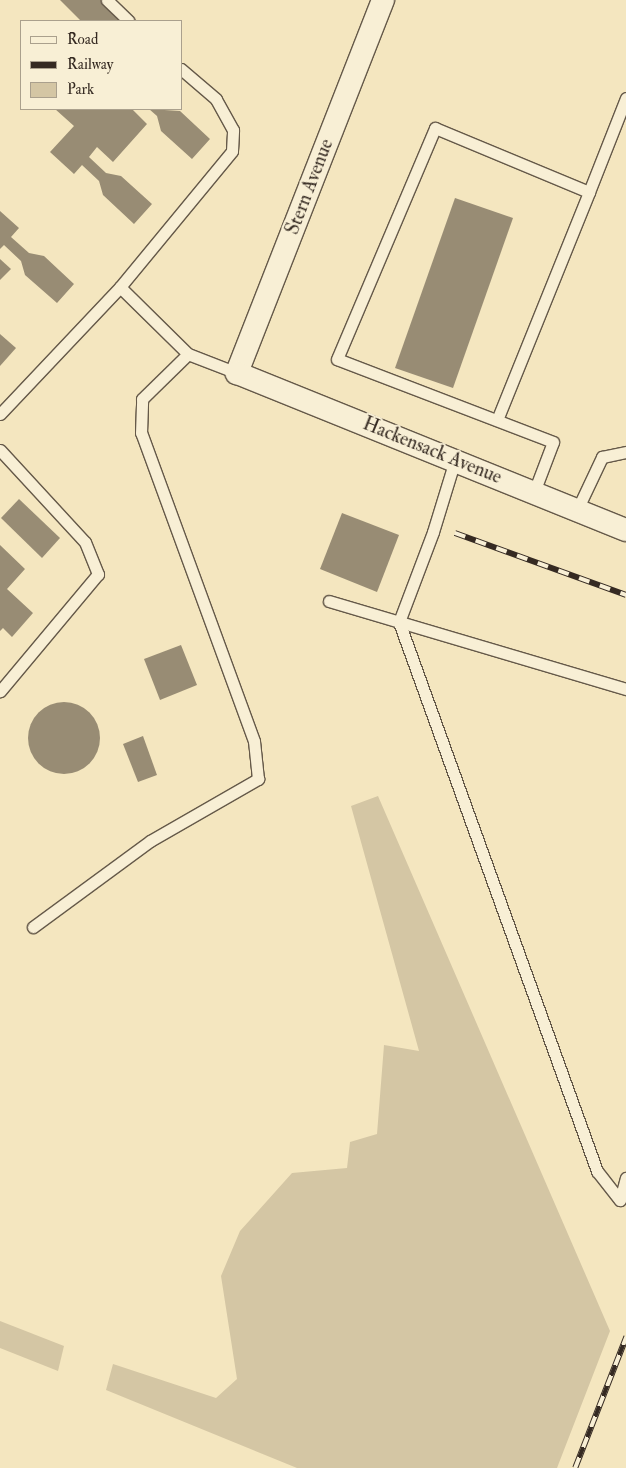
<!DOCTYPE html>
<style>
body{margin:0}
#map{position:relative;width:626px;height:1468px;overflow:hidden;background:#f4e6bf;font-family:"IM FELL Double Pica",serif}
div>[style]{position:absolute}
.green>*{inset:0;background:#d4c6a4}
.building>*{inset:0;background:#988c74}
.round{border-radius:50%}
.roads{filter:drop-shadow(1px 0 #655949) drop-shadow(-1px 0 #655949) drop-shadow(0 1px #655949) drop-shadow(0 -1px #655949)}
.lane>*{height:11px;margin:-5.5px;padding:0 5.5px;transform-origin:5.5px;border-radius:5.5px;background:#f8efd5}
.street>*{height:22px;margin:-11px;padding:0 11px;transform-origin:11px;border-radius:11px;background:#f8efd5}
.rail>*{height:5.5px;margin-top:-2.75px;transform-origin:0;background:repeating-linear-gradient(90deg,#f8efd5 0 11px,#352a22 0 22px);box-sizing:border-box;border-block:1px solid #352a22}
span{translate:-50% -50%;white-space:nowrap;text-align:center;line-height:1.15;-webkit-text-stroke:4px #f8efd5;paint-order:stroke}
.street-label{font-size:19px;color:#352a22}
.legend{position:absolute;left:20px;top:20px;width:162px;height:90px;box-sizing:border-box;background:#f8efd5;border:1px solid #aaa08d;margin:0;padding:6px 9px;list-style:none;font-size:15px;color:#352a22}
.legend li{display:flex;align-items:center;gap:10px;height:25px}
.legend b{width:25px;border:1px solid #aaa08d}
</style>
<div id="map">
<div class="green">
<div style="clip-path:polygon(378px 796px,610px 1331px,557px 1468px,297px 1468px,106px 1390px,113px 1364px,216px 1398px,237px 1379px,221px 1276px,240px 1231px,292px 1173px,347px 1168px,350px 1142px,377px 1134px,384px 1045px,419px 1051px,351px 806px)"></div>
<div style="clip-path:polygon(0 1321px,64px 1346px,58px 1371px,0 1348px)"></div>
</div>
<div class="building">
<div style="clip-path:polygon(60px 0,101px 0,121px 21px,81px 21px)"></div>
<div style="clip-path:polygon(55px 109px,132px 109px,147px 124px,113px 162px,97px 147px,89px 157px,106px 173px,121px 176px,152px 204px,134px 224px,103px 195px,99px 181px,82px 165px,74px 174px,50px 152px,74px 126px)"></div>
<div style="clip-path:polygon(149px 109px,180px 111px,210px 139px,192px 159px,161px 131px,157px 116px)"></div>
<div style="clip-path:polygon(455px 198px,513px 218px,453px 388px,395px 368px)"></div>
<div style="clip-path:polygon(0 211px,19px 228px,11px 237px,29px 253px,44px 256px,74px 284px,57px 303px,25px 275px,21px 261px,4px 245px,0 249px)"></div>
<div style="clip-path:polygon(0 259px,11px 269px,0 280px)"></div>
<div style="clip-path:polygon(0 334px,16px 348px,0 366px)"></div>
<div style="clip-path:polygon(19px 499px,60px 538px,42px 558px,1px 518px)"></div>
<div style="clip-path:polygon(342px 513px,399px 535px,377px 592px,320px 569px)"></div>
<div style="clip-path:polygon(0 545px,25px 569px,7px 589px,33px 613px,12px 637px,3px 628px,0 631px)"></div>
<div style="clip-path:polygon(181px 645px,197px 685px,160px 700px,144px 659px)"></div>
<div class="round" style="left:28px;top:702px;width:72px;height:72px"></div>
<div style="clip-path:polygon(143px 736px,157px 775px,138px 782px,123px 744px)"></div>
</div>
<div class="roads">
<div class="lane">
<div style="left:107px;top:0;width:30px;rotate:44deg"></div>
<div style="left:120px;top:287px;width:95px;rotate:44.6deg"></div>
<div style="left:188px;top:354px;width:53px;rotate:21.2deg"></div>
<div style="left:0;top:414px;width:175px;rotate:-46.6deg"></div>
<div style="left:120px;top:287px;width:176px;rotate:-50.5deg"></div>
<div style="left:232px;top:151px;width:21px;rotate:-87deg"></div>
<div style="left:233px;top:130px;width:35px;rotate:-119deg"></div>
<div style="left:216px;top:99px;width:46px;rotate:-139.4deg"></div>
<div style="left:497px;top:420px;width:246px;rotate:-68deg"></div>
<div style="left:0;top:450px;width:125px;rotate:47.3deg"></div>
<div style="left:85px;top:542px;width:35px;rotate:68deg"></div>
<div style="left:98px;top:574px;width:153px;rotate:129.9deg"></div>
<div style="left:455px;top:460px;width:75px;rotate:107deg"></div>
<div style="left:433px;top:532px;width:96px;rotate:110.7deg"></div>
<div style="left:399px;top:622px;width:584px;rotate:70.17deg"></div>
<div style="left:597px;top:1171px;width:37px;rotate:52deg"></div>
<div style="left:534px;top:492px;width:53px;rotate:-69.2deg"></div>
<div style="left:553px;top:442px;width:231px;rotate:-159deg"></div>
<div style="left:337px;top:359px;width:251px;rotate:-67deg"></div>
<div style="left:435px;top:128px;width:167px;rotate:22.6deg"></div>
<div style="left:589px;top:192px;width:101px;rotate:-68.5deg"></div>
<div style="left:577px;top:510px;width:59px;rotate:-64.7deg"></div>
<div style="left:602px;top:457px;width:25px;rotate:-12deg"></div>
<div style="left:329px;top:601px;width:310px;rotate:16.5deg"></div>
<div style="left:33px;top:927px;width:145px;rotate:-36.3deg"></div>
<div style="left:150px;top:841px;width:125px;rotate:-29.9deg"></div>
<div style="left:258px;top:779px;width:38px;rotate:-96deg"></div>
<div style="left:254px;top:741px;width:328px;rotate:-110.1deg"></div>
<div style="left:141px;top:433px;width:34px;rotate:-88deg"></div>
<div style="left:142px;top:399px;width:64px;rotate:-44.4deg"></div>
<div style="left:620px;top:1200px;width:23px;rotate:-75deg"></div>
</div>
<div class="street">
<div style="left:383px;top:0;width:401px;rotate:111.4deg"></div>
<div style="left:237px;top:373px;width:419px;rotate:22deg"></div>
</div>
</div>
<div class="rail">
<div style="left:455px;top:533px;width:182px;rotate:19.9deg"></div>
<div style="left:575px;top:1468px;width:141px;rotate:-68.7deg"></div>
</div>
<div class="street-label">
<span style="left:310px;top:187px;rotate:-69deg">Stern Avenue</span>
<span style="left:432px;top:451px;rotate:22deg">Hackensack Avenue</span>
</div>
<ul class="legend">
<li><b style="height:6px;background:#f8efd5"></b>Road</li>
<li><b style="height:6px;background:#352a22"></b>Railway</li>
<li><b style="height:14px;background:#d4c6a4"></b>Park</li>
</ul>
</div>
